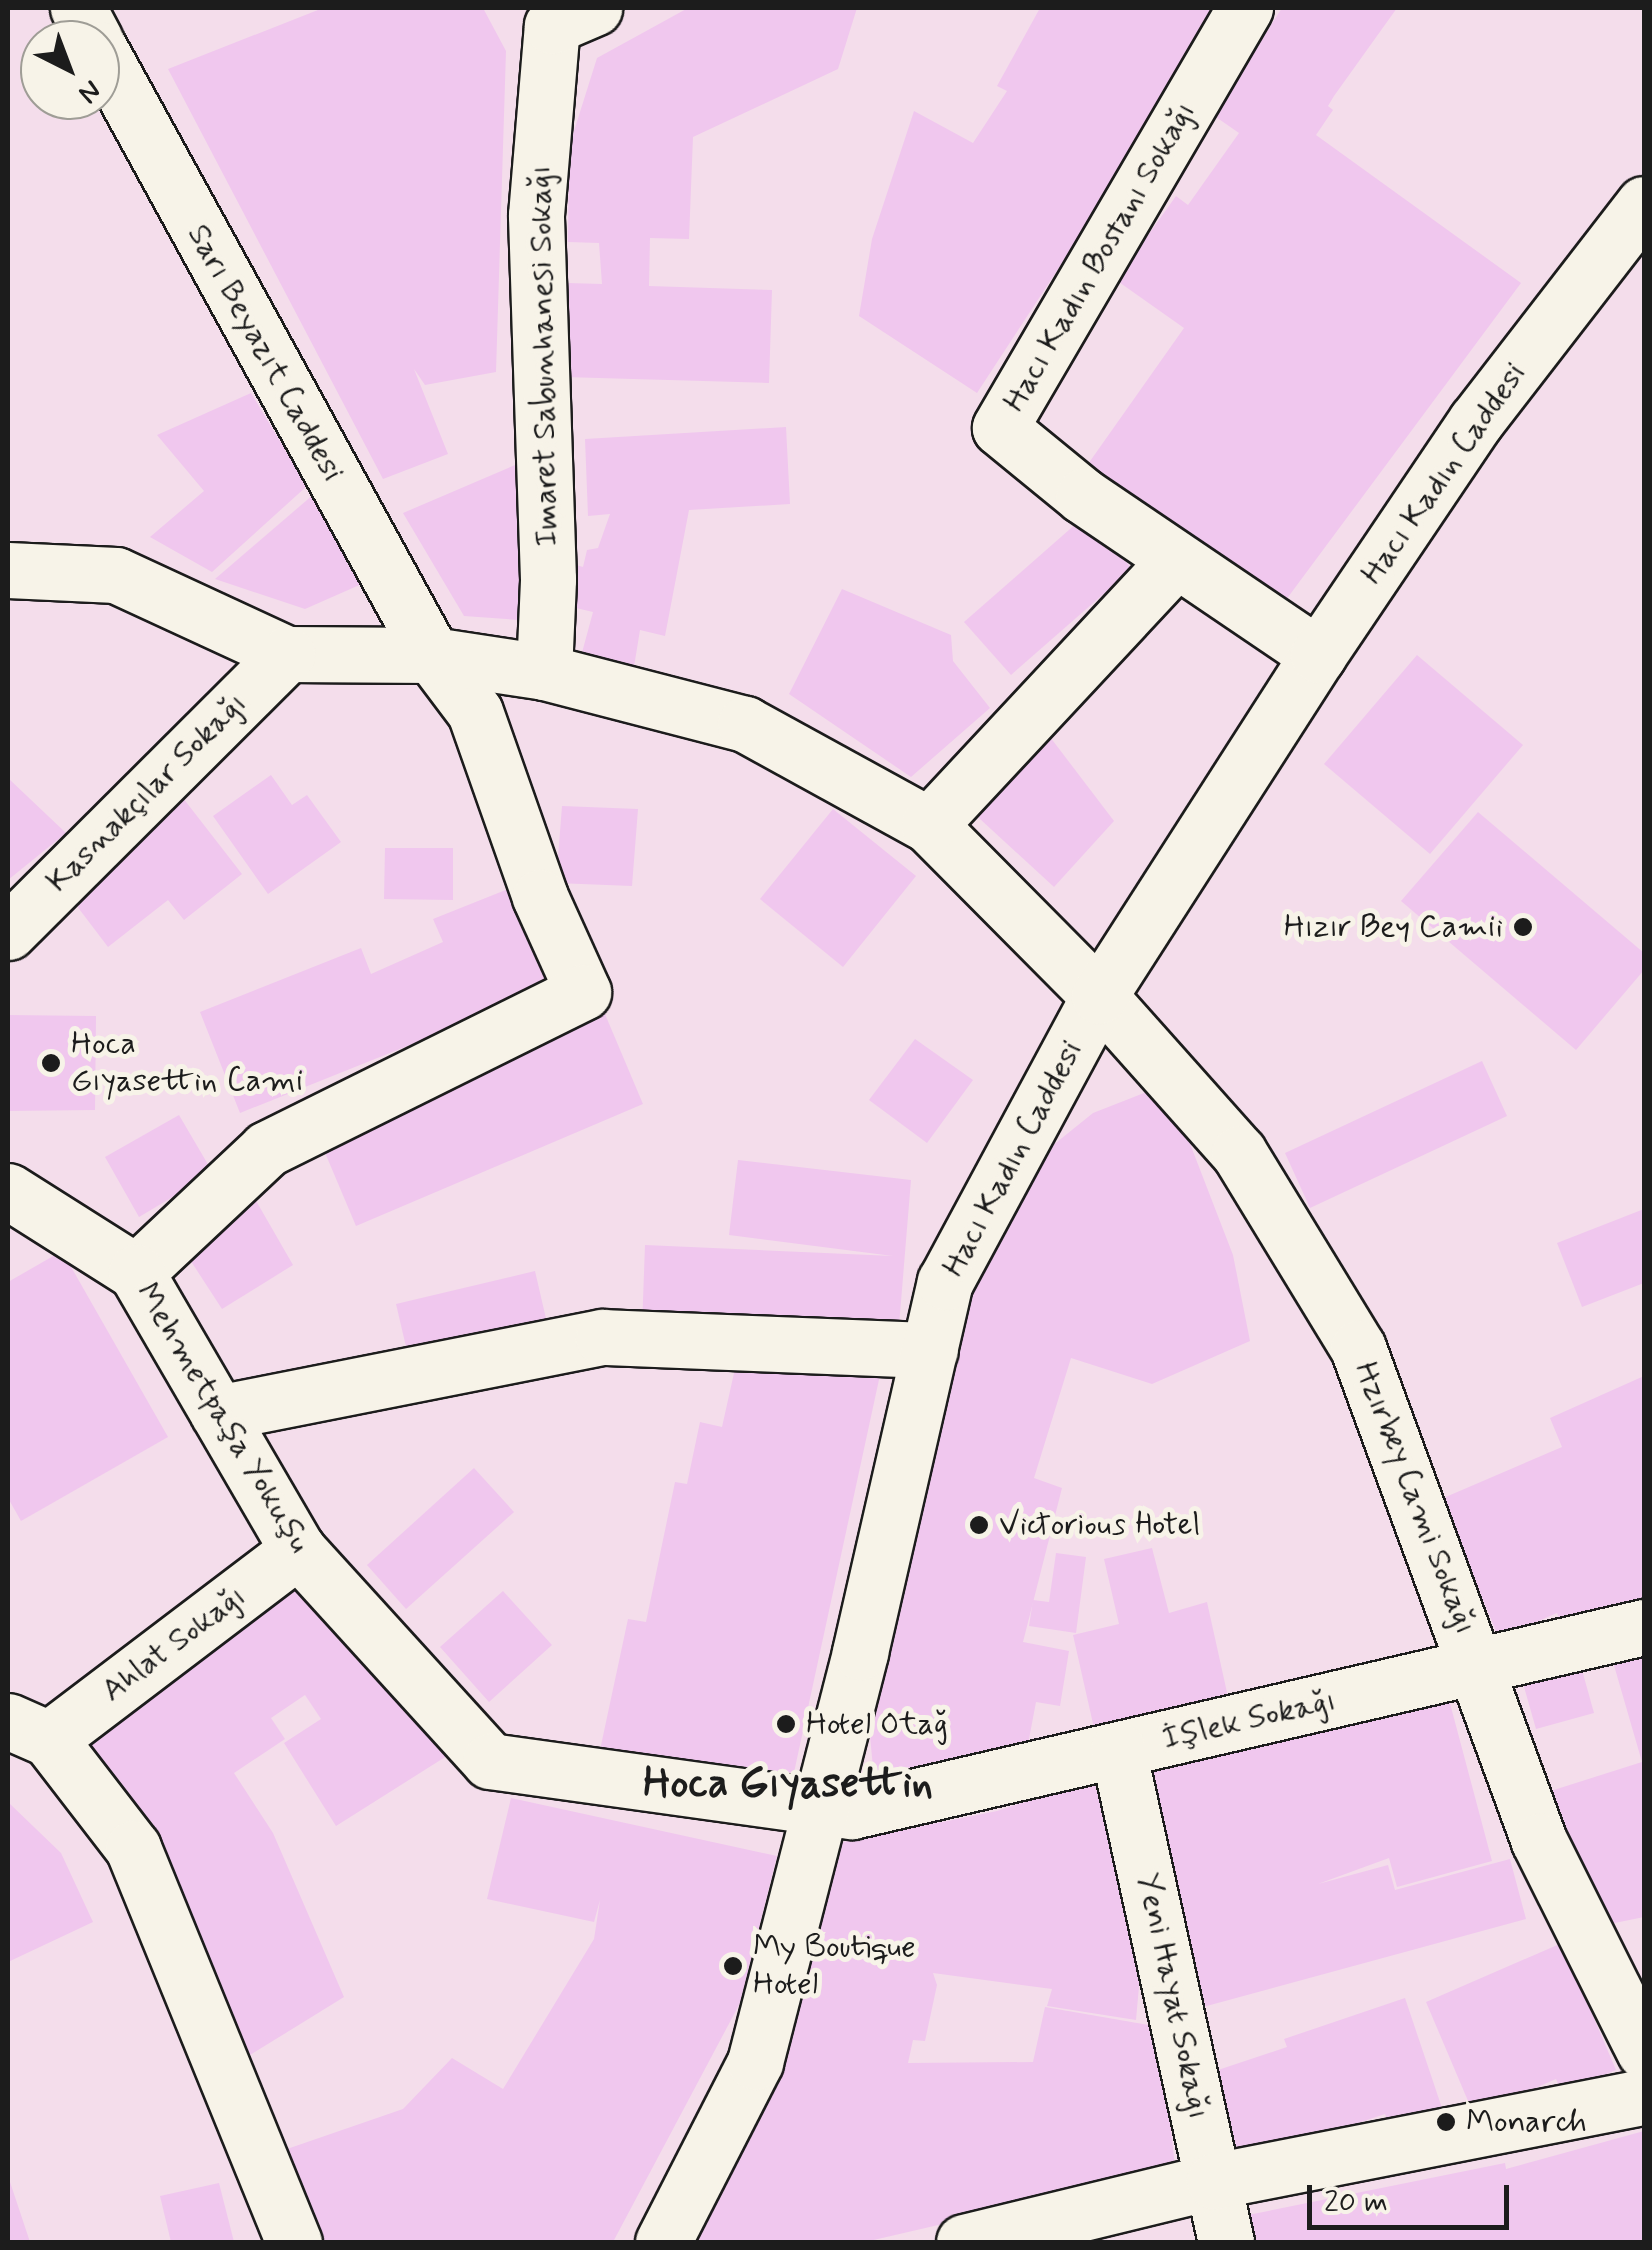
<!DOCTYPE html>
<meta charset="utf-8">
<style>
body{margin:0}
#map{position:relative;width:1652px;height:2250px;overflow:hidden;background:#f5e6ea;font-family:Mynerve,sans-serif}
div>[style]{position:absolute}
.built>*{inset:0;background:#f4ddeb}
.building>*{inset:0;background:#f0c7ee}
.roads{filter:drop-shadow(2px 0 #1c1c1c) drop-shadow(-2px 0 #1c1c1c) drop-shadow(0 2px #1c1c1c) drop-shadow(0 -2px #1c1c1c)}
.street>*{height:55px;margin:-27.5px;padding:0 27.5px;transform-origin:27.5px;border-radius:27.5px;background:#f7f3e8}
.dots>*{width:28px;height:28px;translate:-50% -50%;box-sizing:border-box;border:5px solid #f7f3e8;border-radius:50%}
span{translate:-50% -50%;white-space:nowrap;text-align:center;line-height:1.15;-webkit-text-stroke:10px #f7f3e8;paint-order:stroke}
.street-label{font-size:32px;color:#1c1c1c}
.poi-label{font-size:32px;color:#1c1c1c}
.right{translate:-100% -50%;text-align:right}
.left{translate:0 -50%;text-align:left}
.district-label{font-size:42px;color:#1c1c1c;font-weight:700}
.frame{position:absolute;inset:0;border:10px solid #1c1c1c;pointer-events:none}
.north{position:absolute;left:20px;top:20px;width:100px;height:100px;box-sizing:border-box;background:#f7f3e8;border:2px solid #9f9d96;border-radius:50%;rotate:138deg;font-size:28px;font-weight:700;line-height:40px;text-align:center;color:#1c1c1c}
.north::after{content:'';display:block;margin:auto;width:35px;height:45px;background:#1c1c1c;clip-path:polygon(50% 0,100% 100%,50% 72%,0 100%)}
.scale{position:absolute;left:1307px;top:2185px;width:202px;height:45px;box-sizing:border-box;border:5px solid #1c1c1c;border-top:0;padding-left:12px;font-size:30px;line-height:35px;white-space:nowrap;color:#1c1c1c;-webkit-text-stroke:8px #f7f3e8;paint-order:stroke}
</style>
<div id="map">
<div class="built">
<div style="clip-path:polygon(evenodd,8px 8px,1644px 8px,1644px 2242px,8px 2242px,8px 8px,40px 40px,100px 40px,100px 100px,40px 100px,40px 40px)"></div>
</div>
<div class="building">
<div style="clip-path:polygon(323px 8px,483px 8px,506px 51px,496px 372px,425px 385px,414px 369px,448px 454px,383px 479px,168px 69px)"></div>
<div style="clip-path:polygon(688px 8px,857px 8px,838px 69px,693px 137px,689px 239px,650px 238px,649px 286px,772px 290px,769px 383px,564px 377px,567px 283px,602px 284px,599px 243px,568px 242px,569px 147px,597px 58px)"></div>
<div style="clip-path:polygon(1040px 8px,1214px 8px,1130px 159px,977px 393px,859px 316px,872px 239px,914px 111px,973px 143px,1007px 91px,997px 86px)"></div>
<div style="clip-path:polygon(1282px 8px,1397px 8px,1334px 96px,1328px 106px,1333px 110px,1316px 135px,1521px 283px,1277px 612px,1081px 474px,1184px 328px,1116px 280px,1176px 196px,1188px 205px,1239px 133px,1213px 115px)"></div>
<div style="clip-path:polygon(251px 393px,307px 486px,212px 572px,150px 537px,204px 491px,157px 435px)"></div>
<div style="clip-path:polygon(786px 427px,790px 504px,689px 510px,665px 636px,640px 630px,633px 673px,580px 660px,593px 612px,559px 604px,569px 563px,583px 567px,587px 550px,598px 548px,610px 514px,588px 516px,585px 439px)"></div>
<div style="clip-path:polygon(527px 460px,533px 621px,464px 616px,403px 513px)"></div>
<div style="clip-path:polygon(314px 494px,364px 583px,305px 609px,215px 579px)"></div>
<div style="clip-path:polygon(1086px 515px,1132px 569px,1011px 675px,964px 622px)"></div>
<div style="clip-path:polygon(842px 589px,951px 635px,953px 661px,990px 708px,911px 777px,789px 694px)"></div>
<div style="clip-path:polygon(1417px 655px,1523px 745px,1430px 854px,1324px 764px)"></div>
<div style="clip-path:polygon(1047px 733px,1114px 821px,1054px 887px,967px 807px)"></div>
<div style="clip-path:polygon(271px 775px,292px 805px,307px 795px,341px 842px,268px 894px,213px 816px)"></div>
<div style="clip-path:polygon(8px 778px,66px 833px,8px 880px)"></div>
<div style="clip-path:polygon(176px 789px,242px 874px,184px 920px,168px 900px,108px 947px,70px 897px)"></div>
<div style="clip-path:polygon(562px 806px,638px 809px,632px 886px,556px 883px)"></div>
<div style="clip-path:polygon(833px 809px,916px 876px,843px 967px,760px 899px)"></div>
<div style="clip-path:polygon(1478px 812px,1644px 953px,1644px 970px,1576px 1050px,1401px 901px)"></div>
<div style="clip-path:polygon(385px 848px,453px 848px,453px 900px,384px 899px)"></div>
<div style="clip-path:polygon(528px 881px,567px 982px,240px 1113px,200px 1012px,361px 948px,371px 974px,443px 942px,433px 919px)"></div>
<div style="clip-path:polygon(602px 1007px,643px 1104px,356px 1226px,315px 1129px)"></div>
<div style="clip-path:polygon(8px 1015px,96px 1016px,95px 1110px,8px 1111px)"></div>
<div style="clip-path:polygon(915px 1039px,973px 1080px,927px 1143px,869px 1100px)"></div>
<div style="clip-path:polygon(1482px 1061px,1507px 1116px,1310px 1208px,1285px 1153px)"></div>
<div style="clip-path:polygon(1167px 1084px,1233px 1255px,1250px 1341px,1152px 1384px,1071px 1358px,1034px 1478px,1062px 1488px,1023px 1642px,1069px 1651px,1060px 1706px,1036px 1702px,1026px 1755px,875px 1789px,869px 1725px,975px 1272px,1026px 1167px,1093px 1113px)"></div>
<div style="clip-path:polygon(179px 1115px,213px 1173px,139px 1217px,105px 1157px)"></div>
<div style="clip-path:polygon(738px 1160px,911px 1180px,898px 1338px,642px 1328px,645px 1245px,893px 1256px,729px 1235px)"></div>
<div style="clip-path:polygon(255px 1199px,293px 1265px,222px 1309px,183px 1249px)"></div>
<div style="clip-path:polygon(1644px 1209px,1644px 1283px,1582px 1307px,1557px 1243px)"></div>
<div style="clip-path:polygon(62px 1251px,168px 1437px,21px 1521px,8px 1498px,8px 1282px)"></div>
<div style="clip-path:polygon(535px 1271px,550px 1336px,411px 1368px,396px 1304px)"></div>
<div style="clip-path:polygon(740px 1346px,880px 1375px,790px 1791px,600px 1750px,628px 1619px,646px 1622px,675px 1482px,687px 1484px,700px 1422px,722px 1427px)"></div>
<div style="clip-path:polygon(1644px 1376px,1644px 1597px,1565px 1632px,1557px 1613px,1499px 1638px,1441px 1499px,1562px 1447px,1550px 1418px)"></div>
<div style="clip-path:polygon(474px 1468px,514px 1512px,406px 1609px,367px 1565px)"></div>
<div style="clip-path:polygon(1152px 1548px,1169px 1613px,1207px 1602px,1230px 1706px,1096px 1737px,1073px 1635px,1119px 1624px,1104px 1559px)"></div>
<div style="clip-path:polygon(1056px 1553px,1086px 1557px,1076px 1633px,1029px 1626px,1033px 1600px,1049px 1602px)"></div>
<div style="clip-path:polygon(303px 1582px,450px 1754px,336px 1826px,284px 1743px,321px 1719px,305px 1695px,271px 1718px,285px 1739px,234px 1773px,273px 1833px,344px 1997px,242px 2060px,74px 1735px)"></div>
<div style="clip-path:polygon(503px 1591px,552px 1645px,489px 1702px,440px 1647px)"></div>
<div style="clip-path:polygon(1644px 1645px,1644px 1917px,1595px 1927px,1538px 1795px,1642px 1762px,1611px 1655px)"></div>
<div style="clip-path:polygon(1577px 1652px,1594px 1713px,1536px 1729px,1519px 1669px)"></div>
<div style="clip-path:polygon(1447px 1692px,1492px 1861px,1397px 1887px,1389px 1858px,1318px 1884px,1388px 1865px,1395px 1890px,1510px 1859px,1526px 1919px,1203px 2007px,1141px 1775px)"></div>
<div style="clip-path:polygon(1094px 1780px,1141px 1964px,1136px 2020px,1047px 2006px,1052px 1989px,933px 1973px,937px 1985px,925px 2041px,913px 2040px,908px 2063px,1033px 2062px,1045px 2007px,1160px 2027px,1175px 2167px,1108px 2177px,1042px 2201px,865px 2242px,695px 2242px,819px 1847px,997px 1811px)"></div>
<div style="clip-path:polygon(511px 1798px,777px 1856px,740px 2003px,613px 2242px,319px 2242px,287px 2149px,403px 2109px,452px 2058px,503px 2089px,594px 1939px,600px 1900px,594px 1922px,487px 1899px)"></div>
<div style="clip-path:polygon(8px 1802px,61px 1853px,93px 1922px,8px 1962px)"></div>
<div style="clip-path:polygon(1562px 1943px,1616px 2070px,1562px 2093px,1556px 2079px,1474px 2115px,1426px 2002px)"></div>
<div style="clip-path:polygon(1405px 1998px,1444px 2114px,1392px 2133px,1385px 2114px,1233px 2165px,1203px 2075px,1287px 2047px,1284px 2039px)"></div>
<div style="clip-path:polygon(1644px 2131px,1644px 2242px,1248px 2242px,1243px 2216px,1505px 2163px,1506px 2169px)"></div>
<div style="clip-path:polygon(8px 2176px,30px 2242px,8px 2242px)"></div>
<div style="clip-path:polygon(219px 2183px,234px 2242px,171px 2242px,160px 2196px)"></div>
</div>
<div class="roads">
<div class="street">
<div style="left:78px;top:8px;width:36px;rotate:62deg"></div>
<div style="left:1245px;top:8px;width:486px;rotate:120.3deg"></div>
<div style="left:1000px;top:428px;width:107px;rotate:39.3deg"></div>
<div style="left:1083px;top:496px;width:284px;rotate:34.1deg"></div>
<div style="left:100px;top:50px;width:690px;rotate:61.24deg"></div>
<div style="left:432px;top:655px;width:71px;rotate:53deg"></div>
<div style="left:475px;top:712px;width:196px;rotate:70.6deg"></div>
<div style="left:540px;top:897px;width:104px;rotate:65.6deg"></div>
<div style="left:583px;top:992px;width:353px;rotate:153.6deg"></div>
<div style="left:267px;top:1149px;width:180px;rotate:136.8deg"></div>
<div style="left:8px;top:570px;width:108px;rotate:2.7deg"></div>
<div style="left:116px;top:575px;width:188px;rotate:24.8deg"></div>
<div style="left:287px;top:654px;width:145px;rotate:0.4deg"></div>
<div style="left:432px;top:655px;width:113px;rotate:8.6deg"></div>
<div style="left:544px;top:672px;width:208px;rotate:14.5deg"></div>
<div style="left:745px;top:724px;width:210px;rotate:28.8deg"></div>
<div style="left:929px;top:825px;width:241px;rotate:45.2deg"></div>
<div style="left:1099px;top:996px;width:210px;rotate:48.3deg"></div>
<div style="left:1239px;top:1153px;width:228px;rotate:58.6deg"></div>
<div style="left:1358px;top:1348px;width:525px;rotate:69.84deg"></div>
<div style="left:1539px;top:1841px;width:235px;rotate:63.4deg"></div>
<div style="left:544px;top:672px;width:93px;rotate:-87.5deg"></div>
<div style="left:548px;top:579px;width:364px;rotate:-91.9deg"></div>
<div style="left:536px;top:215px;width:190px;rotate:-85.2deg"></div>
<div style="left:552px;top:26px;width:46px;rotate:-23.2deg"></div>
<div style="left:929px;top:825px;width:361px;rotate:-47deg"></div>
<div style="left:8px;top:932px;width:394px;rotate:-44.9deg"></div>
<div style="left:8px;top:1191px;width:151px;rotate:32.3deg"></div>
<div style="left:136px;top:1272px;width:322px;rotate:59.8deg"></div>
<div style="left:298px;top:1550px;width:285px;rotate:47.7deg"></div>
<div style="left:490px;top:1761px;width:365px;rotate:7.9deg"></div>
<div style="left:852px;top:1811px;width:813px;rotate:-13.08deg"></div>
<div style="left:218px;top:1413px;width:392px;rotate:-11.2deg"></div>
<div style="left:603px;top:1337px;width:327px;rotate:2.3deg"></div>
<div style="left:8px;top:1721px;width:45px;rotate:23.7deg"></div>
<div style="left:49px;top:1739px;width:138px;rotate:52.4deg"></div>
<div style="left:133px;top:1848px;width:426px;rotate:67.8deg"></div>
<div style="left:49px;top:1739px;width:313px;rotate:-37.2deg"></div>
<div style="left:1118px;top:1750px;width:504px;rotate:77.62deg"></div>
<div style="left:663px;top:2242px;width:202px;rotate:-62.9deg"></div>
<div style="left:755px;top:2062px;width:423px;rotate:-75.6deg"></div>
<div style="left:860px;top:1652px;width:380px;rotate:-77.1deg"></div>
<div style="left:945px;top:1282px;width:325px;rotate:-61.7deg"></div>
<div style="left:1099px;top:996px;width:405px;rotate:-57.3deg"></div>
<div style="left:1318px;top:655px;width:282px;rotate:-56deg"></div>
<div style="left:1476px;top:421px;width:274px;rotate:-52.3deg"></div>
<div style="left:964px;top:2242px;width:257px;rotate:-13.7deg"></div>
<div style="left:1214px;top:2181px;width:438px;rotate:-11.1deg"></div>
</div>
</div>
<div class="dots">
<div style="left:1523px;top:927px;background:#1c1c1c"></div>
<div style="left:51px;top:1063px;background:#1c1c1c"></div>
<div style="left:979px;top:1525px;background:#1c1c1c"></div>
<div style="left:786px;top:1724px;background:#1c1c1c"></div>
<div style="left:733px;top:1966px;background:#1c1c1c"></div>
<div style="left:1446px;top:2122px;background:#1c1c1c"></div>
</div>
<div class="street-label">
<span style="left:1100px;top:257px;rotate:-60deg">Hacı Kadın Bostanı Sokağı</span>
<span style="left:265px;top:353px;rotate:61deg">Sarı Beyazıt Caddesi</span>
<span style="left:544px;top:356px;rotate:-91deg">Imaret Sabunhanesi Sokağı</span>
<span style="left:1444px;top:474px;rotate:-55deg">Hacı Kadın Caddesi</span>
<span style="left:147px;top:793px;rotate:-45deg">Kasnakçılar Sokağı</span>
<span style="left:1013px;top:1159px;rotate:-62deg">Hacı Kadın Caddesi</span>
<span style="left:223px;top:1418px;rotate:59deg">Mehmetpaşa Yokuşu</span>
<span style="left:1415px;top:1498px;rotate:69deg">Hzırbey Cami Sokağı</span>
<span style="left:174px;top:1644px;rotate:-37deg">Ahlat Sokağı</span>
<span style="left:1249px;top:1720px;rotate:-13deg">İşlek Sokağı</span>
<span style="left:1173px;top:1996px;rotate:78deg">Yeni Hayat Sokağı</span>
</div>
<div class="poi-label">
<span class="right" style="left:1503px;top:927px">Hızır Bey Camii</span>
<span class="left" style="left:71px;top:1063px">Hoca<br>Gıyasettin Cami</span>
<span class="left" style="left:999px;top:1525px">Victorious Hotel</span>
<span class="left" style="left:806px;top:1724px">Hotel Otağ</span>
<span class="left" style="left:753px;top:1966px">My Boutique<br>Hotel</span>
<span class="left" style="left:1466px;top:2122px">Monarch</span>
</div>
<div class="district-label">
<span style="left:788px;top:1785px">Hoca Gıyasettin</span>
</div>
<div class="frame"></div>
<div class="north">N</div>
<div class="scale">20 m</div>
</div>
